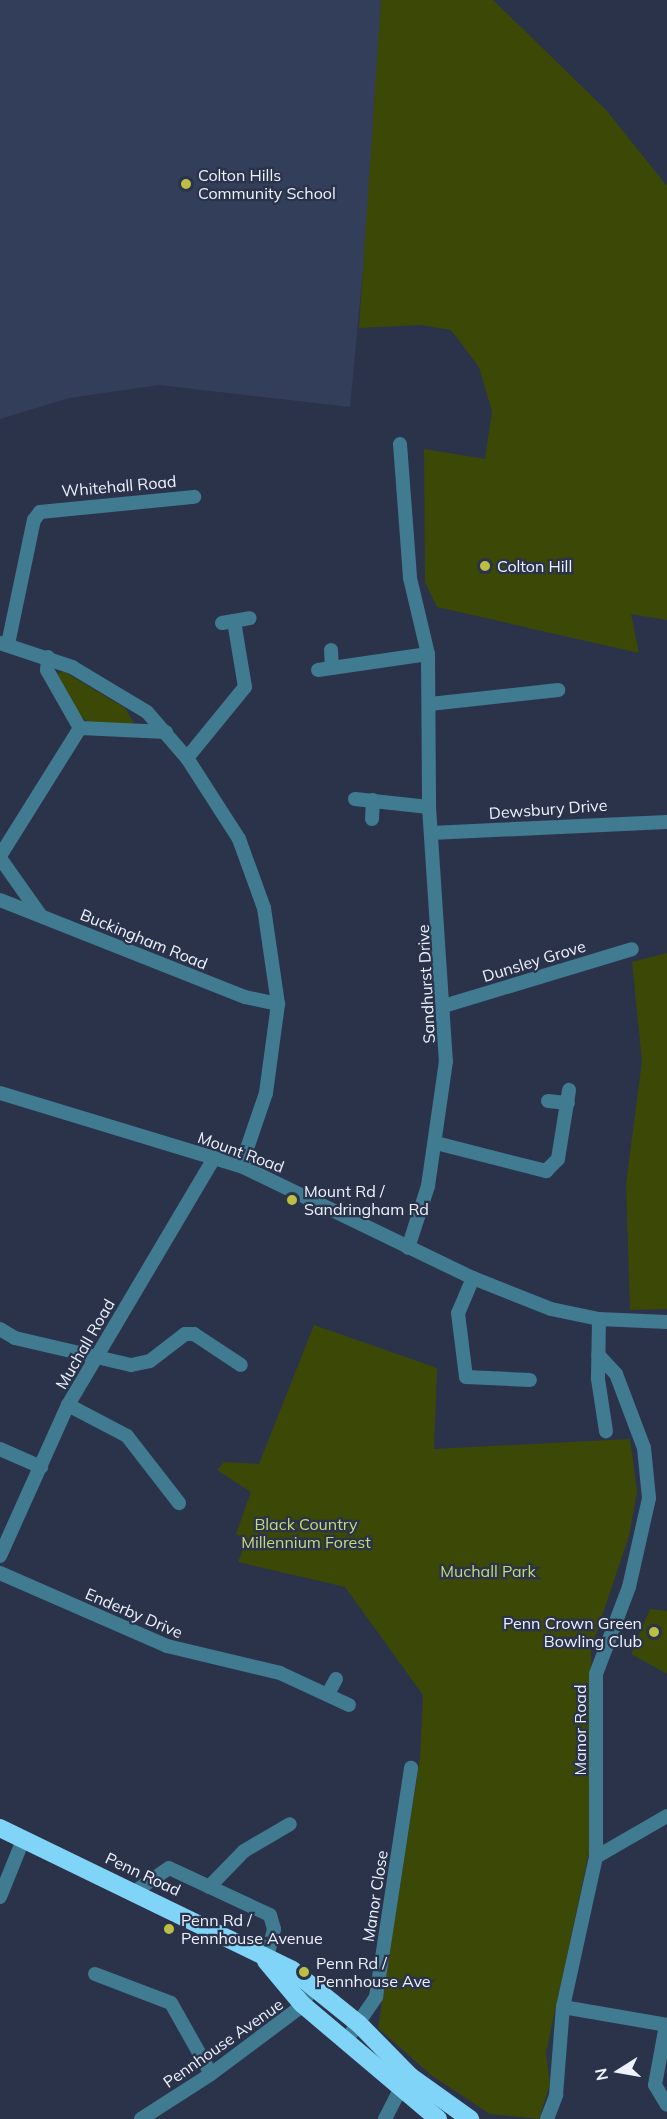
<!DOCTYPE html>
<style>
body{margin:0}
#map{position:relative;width:667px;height:2119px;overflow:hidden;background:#2b334b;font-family:Mulish,sans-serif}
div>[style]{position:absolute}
.built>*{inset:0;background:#333e5a}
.green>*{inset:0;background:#3c4805}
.street>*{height:14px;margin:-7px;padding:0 7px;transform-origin:7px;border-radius:7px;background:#407b92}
.highway>*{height:18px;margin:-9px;padding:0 9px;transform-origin:9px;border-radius:9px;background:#80d4f7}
.dots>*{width:16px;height:16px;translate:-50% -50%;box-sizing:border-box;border:3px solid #2b334b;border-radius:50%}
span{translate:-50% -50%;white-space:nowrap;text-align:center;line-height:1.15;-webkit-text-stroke:4.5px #2b334b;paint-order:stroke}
.poi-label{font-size:16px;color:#edf2fe}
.left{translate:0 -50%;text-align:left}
.right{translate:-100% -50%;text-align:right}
.street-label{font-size:16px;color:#edf2fe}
.park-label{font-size:16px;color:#c4db76}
.north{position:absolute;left:589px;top:2041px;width:60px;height:60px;-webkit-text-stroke:4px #2b334b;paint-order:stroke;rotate:259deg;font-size:16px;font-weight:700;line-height:24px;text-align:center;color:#edf2fe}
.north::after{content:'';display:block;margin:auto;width:21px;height:27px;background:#edf2fe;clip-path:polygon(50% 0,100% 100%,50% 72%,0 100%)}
</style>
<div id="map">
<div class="built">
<div style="clip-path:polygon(0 0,381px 0,374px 152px,350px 407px,159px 385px,69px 398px,0 419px)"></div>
</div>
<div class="green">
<div style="clip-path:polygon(381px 0,493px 0,606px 110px,667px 186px,667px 620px,631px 614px,639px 653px,437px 607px,425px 582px,424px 449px,485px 459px,492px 411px,479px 367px,451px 330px,421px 325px,359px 328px)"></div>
<div style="clip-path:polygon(63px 671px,125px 708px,135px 725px,92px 724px,80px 716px,57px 674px)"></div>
<div style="clip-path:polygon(667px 953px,667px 1309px,630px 1310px,626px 1184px,642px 1061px,632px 962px)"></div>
<div style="clip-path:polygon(314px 1325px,437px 1368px,434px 1449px,630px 1439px,637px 1492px,629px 1536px,591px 1649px,594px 1829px,546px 2053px,550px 2084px,539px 2119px,490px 2114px,431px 2075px,378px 2028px,420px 1758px,423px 1695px,345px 1587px,238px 1562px,247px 1539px,236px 1534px,251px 1492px,217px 1470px,224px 1462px,259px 1464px)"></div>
<div style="clip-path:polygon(650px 1609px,667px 1611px,667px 1674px,631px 1654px)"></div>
</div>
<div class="street">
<div style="left:400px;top:444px;width:134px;rotate:85.7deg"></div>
<div style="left:410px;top:578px;width:78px;rotate:76.7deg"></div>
<div style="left:428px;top:654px;width:153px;rotate:89.6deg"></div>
<div style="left:222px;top:623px;width:28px;rotate:-10deg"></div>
<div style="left:0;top:643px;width:76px;rotate:18.4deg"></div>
<div style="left:72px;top:667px;width:87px;rotate:31deg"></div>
<div style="left:147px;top:712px;width:61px;rotate:49deg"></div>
<div style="left:187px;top:758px;width:96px;rotate:57.3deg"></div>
<div style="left:239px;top:839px;width:73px;rotate:70.1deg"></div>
<div style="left:264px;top:908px;width:97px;rotate:81.7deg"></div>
<div style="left:278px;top:1004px;width:90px;rotate:97.7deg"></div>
<div style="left:266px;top:1093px;width:77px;rotate:108.9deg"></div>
<div style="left:8px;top:644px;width:127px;rotate:-78.2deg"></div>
<div style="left:34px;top:520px;width:10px;rotate:-53deg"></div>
<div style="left:40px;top:512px;width:155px;rotate:-5.6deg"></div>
<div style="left:331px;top:650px;width:18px;rotate:87deg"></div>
<div style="left:48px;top:657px;width:13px;rotate:94deg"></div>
<div style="left:47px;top:670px;width:67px;rotate:60.4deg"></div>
<div style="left:80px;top:728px;width:86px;rotate:2.7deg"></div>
<div style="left:318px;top:670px;width:111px;rotate:-8.3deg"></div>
<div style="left:430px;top:704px;width:129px;rotate:-6.2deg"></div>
<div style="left:187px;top:758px;width:92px;rotate:-50.8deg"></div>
<div style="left:245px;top:687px;width:67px;rotate:-99.5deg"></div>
<div style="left:355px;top:799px;width:74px;rotate:6.2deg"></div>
<div style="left:429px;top:807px;width:255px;rotate:86.2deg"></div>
<div style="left:446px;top:1061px;width:126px;rotate:98.2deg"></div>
<div style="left:428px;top:1186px;width:65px;rotate:107.9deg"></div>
<div style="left:372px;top:819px;width:19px;rotate:-87deg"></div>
<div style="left:431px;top:833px;width:236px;rotate:-2.7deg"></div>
<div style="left:0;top:856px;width:151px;rotate:-58deg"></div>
<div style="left:0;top:858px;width:71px;rotate:54.7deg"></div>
<div style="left:0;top:900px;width:264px;rotate:21.6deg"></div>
<div style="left:245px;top:997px;width:34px;rotate:12deg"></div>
<div style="left:447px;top:1005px;width:193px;rotate:-16.8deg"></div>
<div style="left:0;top:1093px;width:252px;rotate:16.9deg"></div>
<div style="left:241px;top:1166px;width:258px;rotate:25.8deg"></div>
<div style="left:473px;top:1278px;width:84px;rotate:21.7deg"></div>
<div style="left:551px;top:1309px;width:49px;rotate:11.8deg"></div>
<div style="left:599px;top:1319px;width:68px;rotate:2.5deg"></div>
<div style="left:548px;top:1101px;width:20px;rotate:6deg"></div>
<div style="left:436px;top:1143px;width:114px;rotate:14.3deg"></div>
<div style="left:546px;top:1171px;width:17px;rotate:-45deg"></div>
<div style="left:558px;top:1159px;width:70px;rotate:-80.9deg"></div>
<div style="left:473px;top:1278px;width:38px;rotate:113deg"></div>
<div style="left:458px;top:1313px;width:64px;rotate:82.9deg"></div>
<div style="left:466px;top:1377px;width:64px;rotate:2.7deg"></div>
<div style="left:599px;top:1319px;width:60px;rotate:91deg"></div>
<div style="left:598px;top:1379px;width:53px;rotate:81.3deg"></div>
<div style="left:0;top:1329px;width:17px;rotate:31deg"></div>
<div style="left:15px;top:1338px;width:119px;rotate:13.1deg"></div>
<div style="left:131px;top:1365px;width:19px;rotate:-12deg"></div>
<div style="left:150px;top:1361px;width:44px;rotate:-37.6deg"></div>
<div style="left:185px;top:1334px;width:9px"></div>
<div style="left:194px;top:1334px;width:56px;rotate:33.4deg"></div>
<div style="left:68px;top:1405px;width:67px;rotate:27.7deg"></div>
<div style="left:127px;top:1436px;width:85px;rotate:52.2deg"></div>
<div style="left:0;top:1449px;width:45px;rotate:23.7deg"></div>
<div style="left:0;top:1556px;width:166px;rotate:-65.8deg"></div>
<div style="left:68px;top:1405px;width:287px;rotate:-59.4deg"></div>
<div style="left:0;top:1573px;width:182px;rotate:23.6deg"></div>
<div style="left:167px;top:1646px;width:116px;rotate:13.4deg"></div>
<div style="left:280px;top:1673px;width:76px;rotate:24.9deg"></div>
<div style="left:328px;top:1694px;width:17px;rotate:-62deg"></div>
<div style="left:596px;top:1857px;width:82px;rotate:-30deg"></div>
<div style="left:209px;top:1887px;width:50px;rotate:-45.8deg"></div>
<div style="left:244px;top:1851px;width:53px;rotate:-30.4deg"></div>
<div style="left:134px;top:1892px;width:42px;rotate:-34.4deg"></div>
<div style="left:169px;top:1868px;width:111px;rotate:25deg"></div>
<div style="left:270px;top:1915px;width:15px;rotate:74deg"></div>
<div style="left:274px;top:1929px;width:33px;rotate:104deg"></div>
<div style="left:0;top:1897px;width:61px;rotate:-68deg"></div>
<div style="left:95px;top:1974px;width:81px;rotate:20.9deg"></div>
<div style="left:171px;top:2003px;width:81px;rotate:60.6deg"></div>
<div style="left:563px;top:2007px;width:106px;rotate:9.8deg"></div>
<div style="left:666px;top:2025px;width:61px;rotate:100.4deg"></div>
<div style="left:655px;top:2085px;width:23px;rotate:59deg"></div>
<div style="left:345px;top:2042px;width:55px;rotate:-55.4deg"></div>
<div style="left:376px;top:1997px;width:232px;rotate:-81.3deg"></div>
<div style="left:141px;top:2119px;width:83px;rotate:-32.7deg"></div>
<div style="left:211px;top:2074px;width:109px;rotate:-36.8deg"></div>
<div style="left:298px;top:2009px;width:16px;rotate:-55deg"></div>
<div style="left:385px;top:2119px;width:31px;rotate:-63deg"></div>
<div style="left:547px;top:2119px;width:26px;rotate:-69deg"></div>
<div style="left:556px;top:2095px;width:88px;rotate:-85.5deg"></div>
<div style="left:563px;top:2007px;width:154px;rotate:-77.6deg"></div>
<div style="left:596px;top:1857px;width:183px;rotate:-90deg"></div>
<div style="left:596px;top:1674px;width:93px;rotate:-69.2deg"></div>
<div style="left:629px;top:1587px;width:91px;rotate:-77.3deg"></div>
<div style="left:649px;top:1498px;width:50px;rotate:-95.7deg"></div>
<div style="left:644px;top:1448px;width:79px;rotate:-110.7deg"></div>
<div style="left:616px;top:1374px;width:26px;rotate:-133deg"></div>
</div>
<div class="highway">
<div style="left:0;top:1828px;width:325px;rotate:25.9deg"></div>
<div style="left:292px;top:1970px;width:86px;rotate:38.9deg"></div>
<div style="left:359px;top:2024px;width:73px;rotate:45.6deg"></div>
<div style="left:410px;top:2076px;width:74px;rotate:35.6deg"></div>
<div style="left:266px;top:1961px;width:56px;rotate:50.1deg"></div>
<div style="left:302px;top:2004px;width:178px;rotate:40.2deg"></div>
</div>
<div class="dots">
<div style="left:186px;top:184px;background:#bcbf44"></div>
<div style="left:485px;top:566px;background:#bcbf44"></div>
<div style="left:292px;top:1200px;background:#bcbf44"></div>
<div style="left:654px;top:1632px;background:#bcbf44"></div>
<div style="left:169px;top:1929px;background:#bcbf44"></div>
<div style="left:304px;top:1972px;background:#bcbf44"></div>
</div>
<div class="poi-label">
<span class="left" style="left:198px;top:184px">Colton Hills<br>Community School</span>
<span class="left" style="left:497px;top:566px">Colton Hill</span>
<span class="left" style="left:304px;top:1200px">Mount Rd /<br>Sandringham Rd</span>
<span class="right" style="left:642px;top:1632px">Penn Crown Green<br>Bowling Club</span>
<span class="left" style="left:181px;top:1929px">Penn Rd /<br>Pennhouse Avenue</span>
<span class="left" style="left:316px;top:1972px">Penn Rd /<br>Pennhouse Ave</span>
</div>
<div class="street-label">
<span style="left:119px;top:486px;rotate:-5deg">Whitehall Road</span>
<span style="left:548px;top:809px;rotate:-4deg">Dewsbury Drive</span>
<span style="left:144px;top:939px;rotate:22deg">Buckingham Road</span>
<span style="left:534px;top:961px;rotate:-17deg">Dunsley Grove</span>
<span style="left:426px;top:984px;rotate:-93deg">Sandhurst Drive</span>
<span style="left:241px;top:1152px;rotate:20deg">Mount Road</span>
<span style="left:85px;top:1344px;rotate:-60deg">Muchall Road</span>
<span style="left:134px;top:1613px;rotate:23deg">Enderby Drive</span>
<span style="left:580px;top:1730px;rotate:-90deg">Manor Road</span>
<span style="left:143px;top:1874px;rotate:25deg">Penn Road</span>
<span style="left:375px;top:1896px;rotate:-81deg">Manor Close</span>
<span style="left:223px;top:2043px;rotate:-35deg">Pennhouse Avenue</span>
</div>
<div class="park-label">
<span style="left:306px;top:1533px">Black Country<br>Millennium Forest</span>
<span style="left:488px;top:1571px">Muchall Park</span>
</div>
<div class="north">N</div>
</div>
